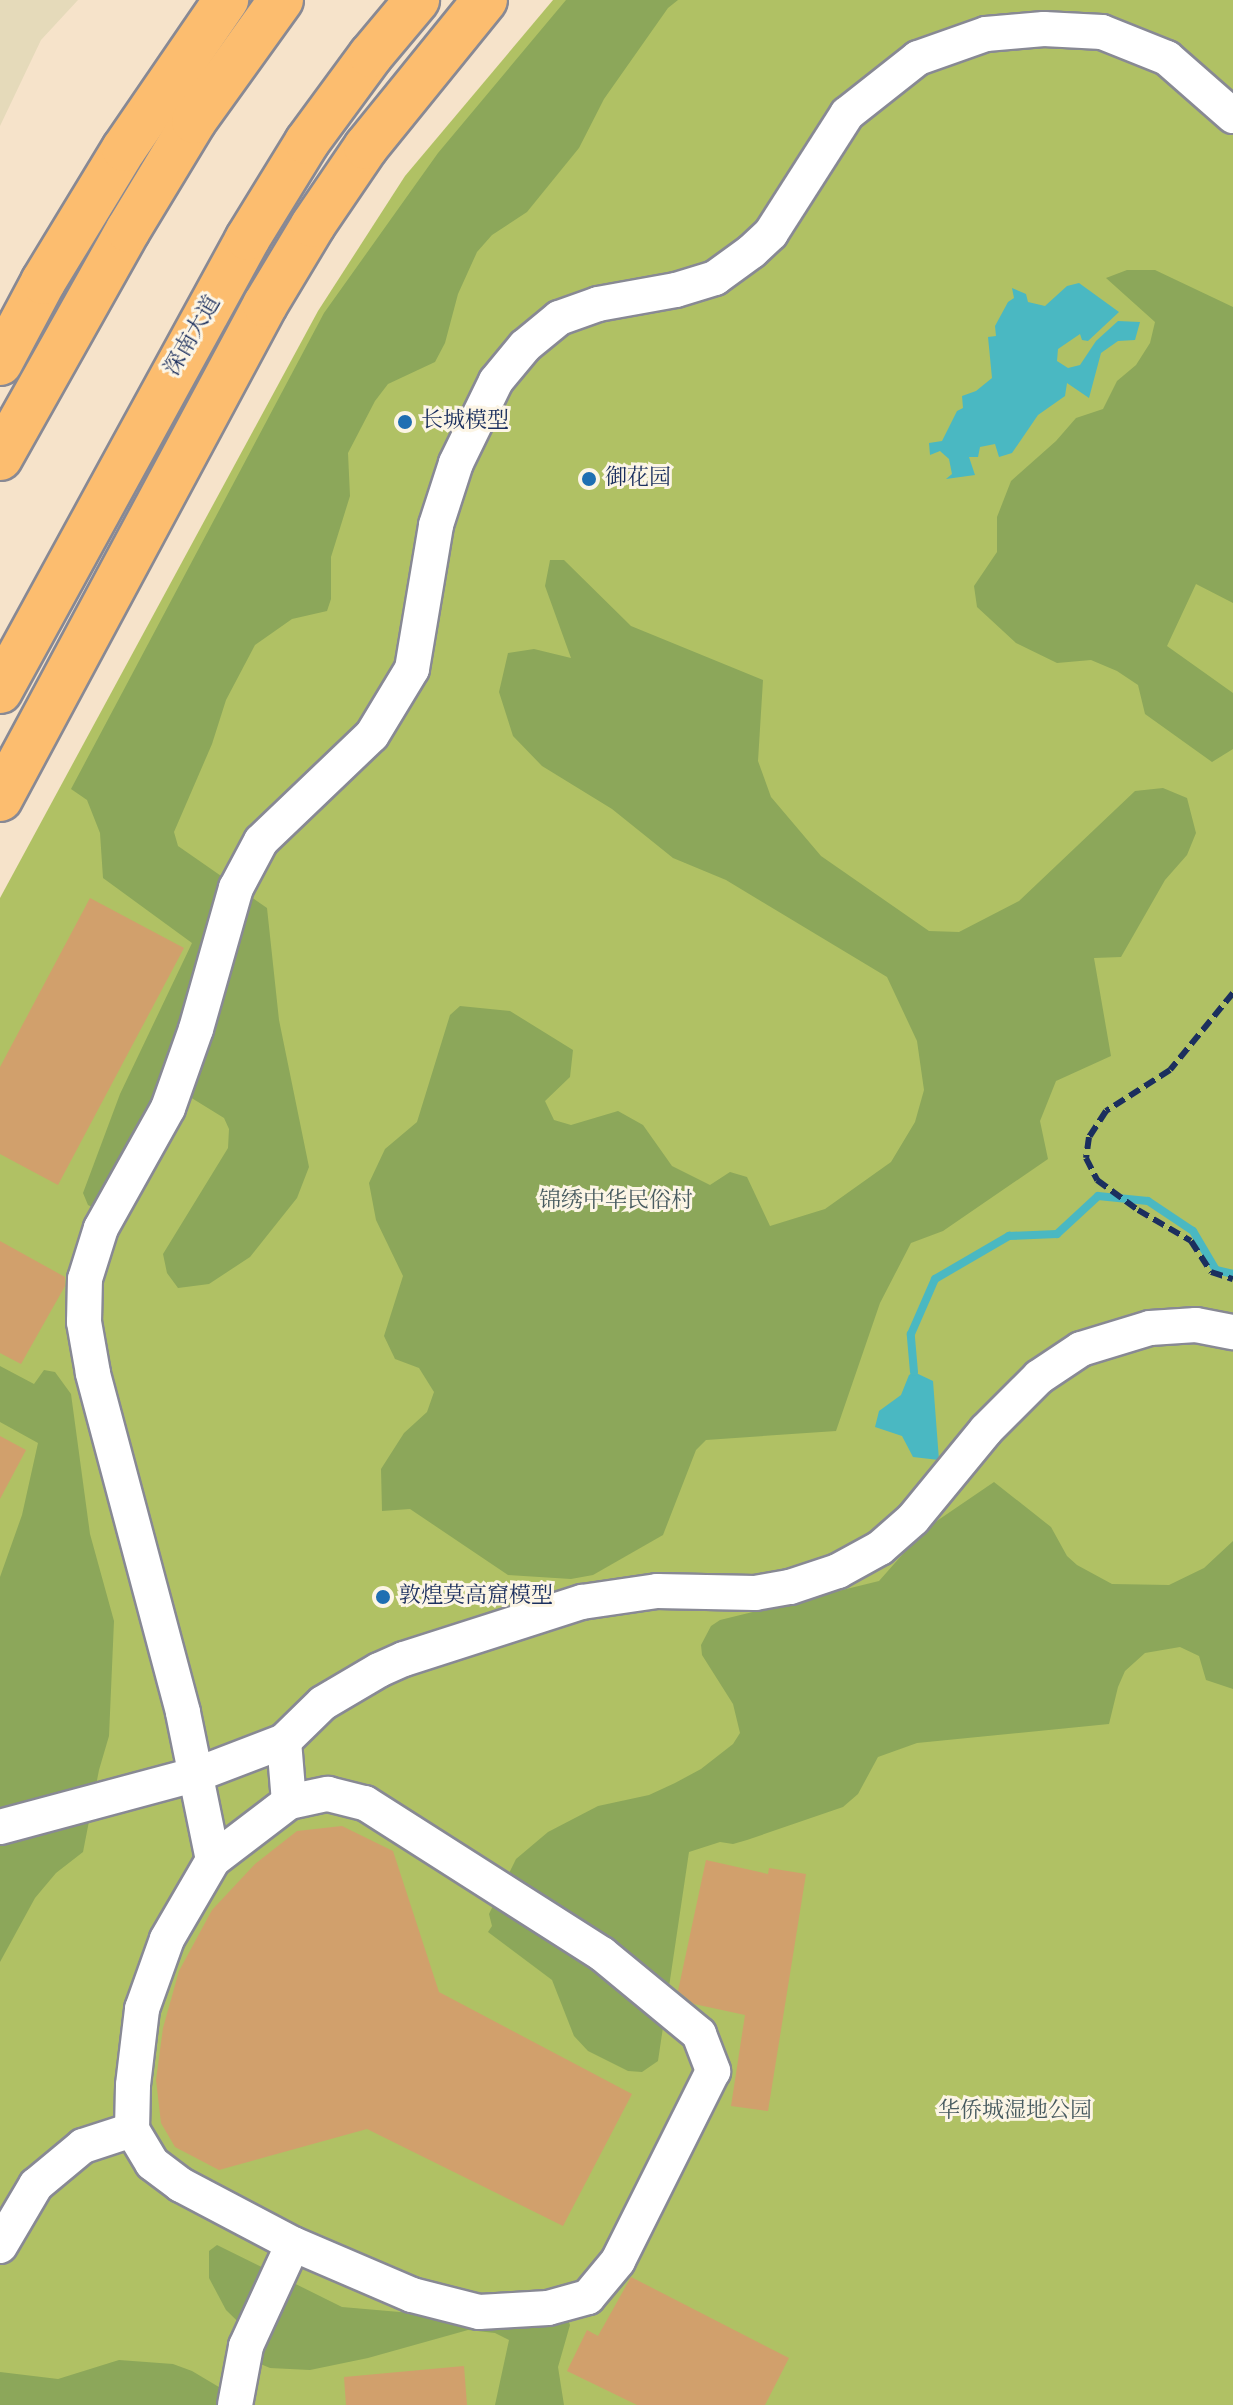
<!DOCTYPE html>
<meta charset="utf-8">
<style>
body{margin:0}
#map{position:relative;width:1233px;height:2405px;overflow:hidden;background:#f6e3ca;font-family:"IM FELL English","Noto Serif SC",serif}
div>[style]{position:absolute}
.built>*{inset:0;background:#e5daba}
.green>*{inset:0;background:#b0c164}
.forest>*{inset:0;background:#8ca75a}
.water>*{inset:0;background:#4ab8c2}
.stream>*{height:8px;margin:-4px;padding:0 4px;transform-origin:4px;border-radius:4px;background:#4ab8c2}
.building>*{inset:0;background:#d1a06c}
.roads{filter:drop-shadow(2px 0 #888994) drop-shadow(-2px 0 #888994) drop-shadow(0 2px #888994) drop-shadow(0 -2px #888994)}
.minor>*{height:34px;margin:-17px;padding:0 17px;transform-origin:17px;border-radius:17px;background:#fff}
.major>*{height:44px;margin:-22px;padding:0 22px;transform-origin:22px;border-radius:22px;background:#fcbd6f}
.rail>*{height:6px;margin-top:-3px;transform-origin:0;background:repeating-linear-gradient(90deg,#1b2f5e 0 12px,transparent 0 18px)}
.dots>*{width:22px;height:22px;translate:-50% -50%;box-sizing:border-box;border:4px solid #fcf5e5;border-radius:50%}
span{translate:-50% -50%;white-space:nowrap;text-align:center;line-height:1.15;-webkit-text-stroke:6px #fcf5e5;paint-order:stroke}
.street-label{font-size:22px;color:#1b2f5e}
.poi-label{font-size:22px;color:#1b2f5e}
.left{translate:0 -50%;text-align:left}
.park-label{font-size:22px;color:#485b60}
</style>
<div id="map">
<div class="built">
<div style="clip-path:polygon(0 0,78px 0,41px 40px,0 126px)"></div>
</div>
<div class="green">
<div style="clip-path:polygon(553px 0,1233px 0,1233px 2405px,0 2405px,0 898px,318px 311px,405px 176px)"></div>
</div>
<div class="forest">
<div style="clip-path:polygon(566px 0,678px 0,668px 8px,604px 99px,579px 148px,527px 212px,492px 235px,477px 252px,458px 294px,445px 343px,435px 362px,388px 384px,375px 401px,348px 453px,350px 496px,331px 557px,331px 599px,327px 611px,292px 619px,255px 645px,226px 700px,212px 744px,174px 832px,178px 846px,267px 908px,279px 1020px,309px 1167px,297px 1198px,250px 1257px,209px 1284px,178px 1288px,167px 1273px,163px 1254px,228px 1148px,229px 1129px,224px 1118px,190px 1097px,98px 1210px,88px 1205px,83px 1193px,120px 1094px,192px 943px,103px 878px,100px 833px,87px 800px,71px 789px,324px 313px,438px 153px)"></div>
<div style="clip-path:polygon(1127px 270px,1155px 270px,1233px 307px,1233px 603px,1196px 584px,1167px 646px,1233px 693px,1233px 749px,1212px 762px,1145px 714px,1138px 685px,1117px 671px,1091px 660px,1057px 663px,1016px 643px,977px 607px,974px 586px,997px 552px,997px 517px,1011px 481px,1056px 441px,1076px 418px,1103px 409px,1117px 381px,1136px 365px,1150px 343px,1155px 322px,1106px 278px)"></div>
<div style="clip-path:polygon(550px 560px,564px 560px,631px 626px,763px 680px,758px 761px,771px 797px,821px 856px,929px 931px,959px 932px,1019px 901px,1135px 791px,1163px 788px,1187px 798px,1196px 833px,1187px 855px,1165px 880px,1121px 957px,1094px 958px,1111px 1056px,1056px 1081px,1040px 1121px,1048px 1159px,943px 1231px,911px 1243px,880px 1303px,836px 1431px,706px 1440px,696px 1450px,663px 1535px,593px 1575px,571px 1579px,508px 1575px,410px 1509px,382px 1511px,381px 1469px,404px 1433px,427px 1412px,434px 1392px,419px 1368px,395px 1359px,384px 1336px,403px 1276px,376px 1220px,369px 1183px,385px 1149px,417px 1122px,450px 1015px,460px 1006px,510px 1011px,573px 1050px,570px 1077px,545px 1101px,554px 1120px,571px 1125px,618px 1111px,643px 1125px,672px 1166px,710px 1185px,730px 1172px,747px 1177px,770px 1226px,825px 1209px,891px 1162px,915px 1122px,924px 1090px,917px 1041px,887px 977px,726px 880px,673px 858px,612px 809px,542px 766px,513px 736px,499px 692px,508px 653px,534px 649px,571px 658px,545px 586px)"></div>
<div style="clip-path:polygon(0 1366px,34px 1384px,44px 1370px,55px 1372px,71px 1394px,90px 1534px,114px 1621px,109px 1736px,99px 1770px,83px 1852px,56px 1873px,35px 1898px,0 1962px,0 1577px,22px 1515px,38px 1443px,0 1422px)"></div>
<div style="clip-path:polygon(994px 1482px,1051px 1527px,1067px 1556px,1077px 1565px,1112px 1584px,1169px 1585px,1204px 1568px,1233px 1541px,1233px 1689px,1206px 1680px,1199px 1656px,1180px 1647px,1145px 1653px,1125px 1671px,1118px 1687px,1109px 1724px,917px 1743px,878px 1757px,858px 1794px,843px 1807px,747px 1840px,733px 1844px,720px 1842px,689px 1852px,658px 2061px,642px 2072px,628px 2071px,588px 2051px,574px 2036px,552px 1980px,488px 1932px,492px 1926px,489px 1914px,516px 1859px,548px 1832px,598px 1806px,649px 1795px,675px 1783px,701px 1769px,733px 1744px,740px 1733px,733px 1704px,702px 1655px,701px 1645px,711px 1626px,720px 1620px,879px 1581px,925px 1529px)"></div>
<div style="clip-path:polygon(217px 2245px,342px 2307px,480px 2319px,566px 2315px,570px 2325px,558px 2367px,564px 2405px,495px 2405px,509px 2340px,495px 2333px,468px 2330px,368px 2358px,310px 2370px,270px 2368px,258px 2363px,261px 2344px,226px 2310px,209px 2278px,209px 2251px)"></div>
<div style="clip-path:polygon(119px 2360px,173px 2364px,192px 2371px,229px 2393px,227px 2405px,0 2405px,0 2372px,58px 2379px)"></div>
</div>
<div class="water">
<div style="clip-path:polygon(1079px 283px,1119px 312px,1088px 341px,1082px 340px,1080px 334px,1058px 349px,1057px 361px,1068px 368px,1080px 365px,1096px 341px,1118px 321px,1140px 322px,1135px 340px,1118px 341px,1101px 353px,1089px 398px,1067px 383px,1065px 396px,1038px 415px,1012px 453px,999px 457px,995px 444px,980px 447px,978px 457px,969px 457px,975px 475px,946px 479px,952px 474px,949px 459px,940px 451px,930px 455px,929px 443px,942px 441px,957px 411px,963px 408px,962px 396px,976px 391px,992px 378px,988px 337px,996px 336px,995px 326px,1008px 302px,1014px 298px,1012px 288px,1026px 294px,1028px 302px,1045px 306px,1067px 286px)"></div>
<div style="clip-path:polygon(914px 1372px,933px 1381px,939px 1460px,913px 1457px,902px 1436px,875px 1427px,879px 1411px,901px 1395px,909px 1375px)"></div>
</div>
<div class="stream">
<div style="left:914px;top:1372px;width:38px;rotate:-95deg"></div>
<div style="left:911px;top:1334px;width:60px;rotate:-66.4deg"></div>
<div style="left:935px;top:1279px;width:86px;rotate:-30.2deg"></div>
<div style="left:1009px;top:1236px;width:48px;rotate:-2.4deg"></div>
<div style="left:1057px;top:1234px;width:56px;rotate:-42.8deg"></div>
<div style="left:1098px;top:1196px;width:50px;rotate:5.7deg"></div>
<div style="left:1148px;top:1201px;width:54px;rotate:33.7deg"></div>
<div style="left:1193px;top:1231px;width:45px;rotate:59.5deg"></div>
<div style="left:1216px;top:1270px;width:17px;rotate:13deg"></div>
</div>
<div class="building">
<div style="clip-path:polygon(90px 898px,184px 948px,58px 1185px,0 1154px,0 1067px)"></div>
<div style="clip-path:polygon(0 1241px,65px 1277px,65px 1286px,21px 1364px,0 1353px)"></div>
<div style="clip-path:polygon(0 1436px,26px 1450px,0 1499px)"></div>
<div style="clip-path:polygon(342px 1826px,393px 1851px,439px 1992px,632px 2094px,563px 2226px,367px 2129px,219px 2170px,175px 2147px,161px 2123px,156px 2080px,163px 2028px,179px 1971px,212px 1910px,255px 1864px,297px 1831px)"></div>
<div style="clip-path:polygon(706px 1860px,768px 1874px,769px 1868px,806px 1874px,768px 2111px,731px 2106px,745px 2015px,694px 2004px,678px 1991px)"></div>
<div style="clip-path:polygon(631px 2277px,789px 2358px,765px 2405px,637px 2405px,567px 2371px,587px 2330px,598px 2336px)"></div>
<div style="clip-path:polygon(464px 2366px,467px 2405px,346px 2405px,344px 2377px)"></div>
</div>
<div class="roads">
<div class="minor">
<div style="left:328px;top:1794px;width:38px;rotate:14deg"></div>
<div style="left:365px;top:1803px;width:281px;rotate:32.5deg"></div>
<div style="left:602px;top:1954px;width:126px;rotate:39.5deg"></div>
<div style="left:699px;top:2034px;width:40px;rotate:69deg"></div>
<div style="left:713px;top:2071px;width:212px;rotate:116.6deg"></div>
<div style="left:618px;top:2261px;width:47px;rotate:129.8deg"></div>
<div style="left:588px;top:2297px;width:41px;rotate:164.6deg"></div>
<div style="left:548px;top:2308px;width:69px;rotate:176.7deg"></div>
<div style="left:479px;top:2312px;width:69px;rotate:-165.8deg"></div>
<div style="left:412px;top:2295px;width:129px;rotate:-156.8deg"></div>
<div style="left:293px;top:2244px;width:127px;rotate:-152.2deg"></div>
<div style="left:181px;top:2185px;width:36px;rotate:-143deg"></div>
<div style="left:152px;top:2163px;width:39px;rotate:-121deg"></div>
<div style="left:132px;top:2130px;width:45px;rotate:-88.7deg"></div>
<div style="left:133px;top:2085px;width:77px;rotate:-83.2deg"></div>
<div style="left:142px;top:2009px;width:74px;rotate:-70.3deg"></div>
<div style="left:167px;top:1939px;width:91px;rotate:-59.8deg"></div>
<div style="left:213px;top:1860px;width:96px;rotate:-37.3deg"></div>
<div style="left:289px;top:1802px;width:40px;rotate:-12deg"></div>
<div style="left:289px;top:1802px;width:61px;rotate:-94.7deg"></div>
<div style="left:284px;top:1741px;width:54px;rotate:-44.3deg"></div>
<div style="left:323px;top:1703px;width:65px;rotate:-30.5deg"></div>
<div style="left:379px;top:1670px;width:27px;rotate:-24deg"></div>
<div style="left:404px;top:1659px;width:187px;rotate:-17.8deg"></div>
<div style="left:582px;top:1602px;width:76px;rotate:-8.3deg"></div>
<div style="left:657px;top:1591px;width:98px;rotate:1.2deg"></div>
<div style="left:755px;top:1593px;width:36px;rotate:-10deg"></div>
<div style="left:790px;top:1587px;width:51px;rotate:-18.4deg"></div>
<div style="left:838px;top:1571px;width:48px;rotate:-28.7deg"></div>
<div style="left:880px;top:1548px;width:44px;rotate:-41.3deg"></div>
<div style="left:913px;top:1519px;width:115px;rotate:-50.6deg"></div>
<div style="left:986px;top:1430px;width:75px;rotate:-45deg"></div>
<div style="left:1039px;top:1377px;width:50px;rotate:-33.7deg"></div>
<div style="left:1081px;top:1349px;width:72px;rotate:-16.9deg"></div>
<div style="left:1150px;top:1328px;width:46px;rotate:-3.7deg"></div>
<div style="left:1196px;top:1325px;width:38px;rotate:11deg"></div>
<div style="left:0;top:1827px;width:205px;rotate:-15deg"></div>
<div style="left:198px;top:1774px;width:92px;rotate:-21deg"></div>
<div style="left:213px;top:1860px;width:151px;rotate:-101.5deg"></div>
<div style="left:183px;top:1712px;width:351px;rotate:-104.9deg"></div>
<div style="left:93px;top:1373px;width:52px;rotate:-100deg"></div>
<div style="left:84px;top:1322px;width:43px;rotate:-88.7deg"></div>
<div style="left:85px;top:1279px;width:53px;rotate:-72.6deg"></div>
<div style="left:101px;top:1228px;width:137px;rotate:-60.8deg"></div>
<div style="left:168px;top:1108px;width:84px;rotate:-70.5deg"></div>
<div style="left:196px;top:1029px;width:147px;rotate:-74.2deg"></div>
<div style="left:236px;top:888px;width:53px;rotate:-62deg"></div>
<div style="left:261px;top:841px;width:153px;rotate:-43.7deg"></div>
<div style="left:372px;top:735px;width:77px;rotate:-58.8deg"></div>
<div style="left:412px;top:669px;width:146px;rotate:-80.5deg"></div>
<div style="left:436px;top:525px;width:65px;rotate:-72.1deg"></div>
<div style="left:456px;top:463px;width:91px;rotate:-64deg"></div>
<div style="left:496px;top:381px;width:45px;rotate:-50.4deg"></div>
<div style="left:525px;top:346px;width:44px;rotate:-39.5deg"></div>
<div style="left:559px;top:318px;width:41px;rotate:-19.7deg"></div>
<div style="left:598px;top:304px;width:79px;rotate:-10.2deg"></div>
<div style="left:676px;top:290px;width:41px;rotate:-17.1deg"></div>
<div style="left:715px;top:278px;width:46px;rotate:-36.1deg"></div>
<div style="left:752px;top:251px;width:26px;rotate:-43deg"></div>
<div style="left:771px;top:233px;width:141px;rotate:-57.4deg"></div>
<div style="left:847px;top:114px;width:90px;rotate:-38.3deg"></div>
<div style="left:918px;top:58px;width:72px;rotate:-19.4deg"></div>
<div style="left:986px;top:34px;width:58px;rotate:-4.9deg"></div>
<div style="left:1044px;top:29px;width:58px;rotate:3deg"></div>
<div style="left:1102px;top:32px;width:70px;rotate:21.8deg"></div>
<div style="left:1167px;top:58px;width:88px;rotate:41.3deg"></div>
<div style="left:0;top:2246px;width:71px;rotate:-59.5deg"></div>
<div style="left:36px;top:2185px;width:61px;rotate:-39.7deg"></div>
<div style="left:83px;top:2146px;width:52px;rotate:-18.1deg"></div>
<div style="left:235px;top:2405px;width:60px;rotate:-79.4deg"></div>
<div style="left:246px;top:2346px;width:112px;rotate:-65.3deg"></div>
</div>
<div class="major">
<div style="left:0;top:363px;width:92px;rotate:-62deg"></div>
<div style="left:43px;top:282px;width:156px;rotate:-58.7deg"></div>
<div style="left:124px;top:149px;width:181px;rotate:-55.6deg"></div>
<div style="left:0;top:458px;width:261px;rotate:-60.7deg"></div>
<div style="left:128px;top:230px;width:127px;rotate:-58.8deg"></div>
<div style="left:194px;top:121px;width:149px;rotate:-54.3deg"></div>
<div style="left:0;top:691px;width:516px;rotate:-61.3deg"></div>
<div style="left:248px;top:238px;width:113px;rotate:-58.4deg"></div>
<div style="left:307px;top:142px;width:108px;rotate:-53.7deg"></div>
<div style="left:371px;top:55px;width:72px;rotate:-50.1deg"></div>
<div style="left:0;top:799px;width:561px;rotate:-61.79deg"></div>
<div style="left:265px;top:305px;width:93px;rotate:-59deg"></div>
<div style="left:313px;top:225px;width:94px;rotate:-55.8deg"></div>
<div style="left:366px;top:147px;width:189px;rotate:-51deg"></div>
</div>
</div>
<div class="rail">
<div style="left:1233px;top:993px;width:99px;rotate:129.3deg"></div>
<div style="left:1170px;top:1070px;width:76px;rotate:147.4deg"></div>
<div style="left:1106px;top:1111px;width:31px;rotate:123deg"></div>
<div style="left:1089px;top:1137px;width:21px;rotate:98deg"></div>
<div style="left:1086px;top:1158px;width:25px;rotate:63deg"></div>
<div style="left:1097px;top:1180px;width:51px;rotate:36.2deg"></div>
<div style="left:1138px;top:1210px;width:61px;rotate:30.3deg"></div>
<div style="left:1191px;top:1241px;width:37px;rotate:57deg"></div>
<div style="left:1211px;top:1272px;width:23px;rotate:18deg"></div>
</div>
<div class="dots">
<div style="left:405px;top:422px;background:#1f6fb2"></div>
<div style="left:589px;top:479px;background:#1f6fb2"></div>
<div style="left:383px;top:1597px;background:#1f6fb2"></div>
</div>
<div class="street-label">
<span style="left:193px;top:336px;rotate:-60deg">深南大道</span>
</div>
<div class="poi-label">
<span class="left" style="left:421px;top:422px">长城模型</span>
<span class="left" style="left:605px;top:479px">御花园</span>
<span class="left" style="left:399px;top:1597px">敦煌莫高窟模型</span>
</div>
<div class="park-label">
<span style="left:616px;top:1202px">锦绣中华民俗村</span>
<span style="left:1015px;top:2112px">华侨城湿地公园</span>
</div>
</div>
